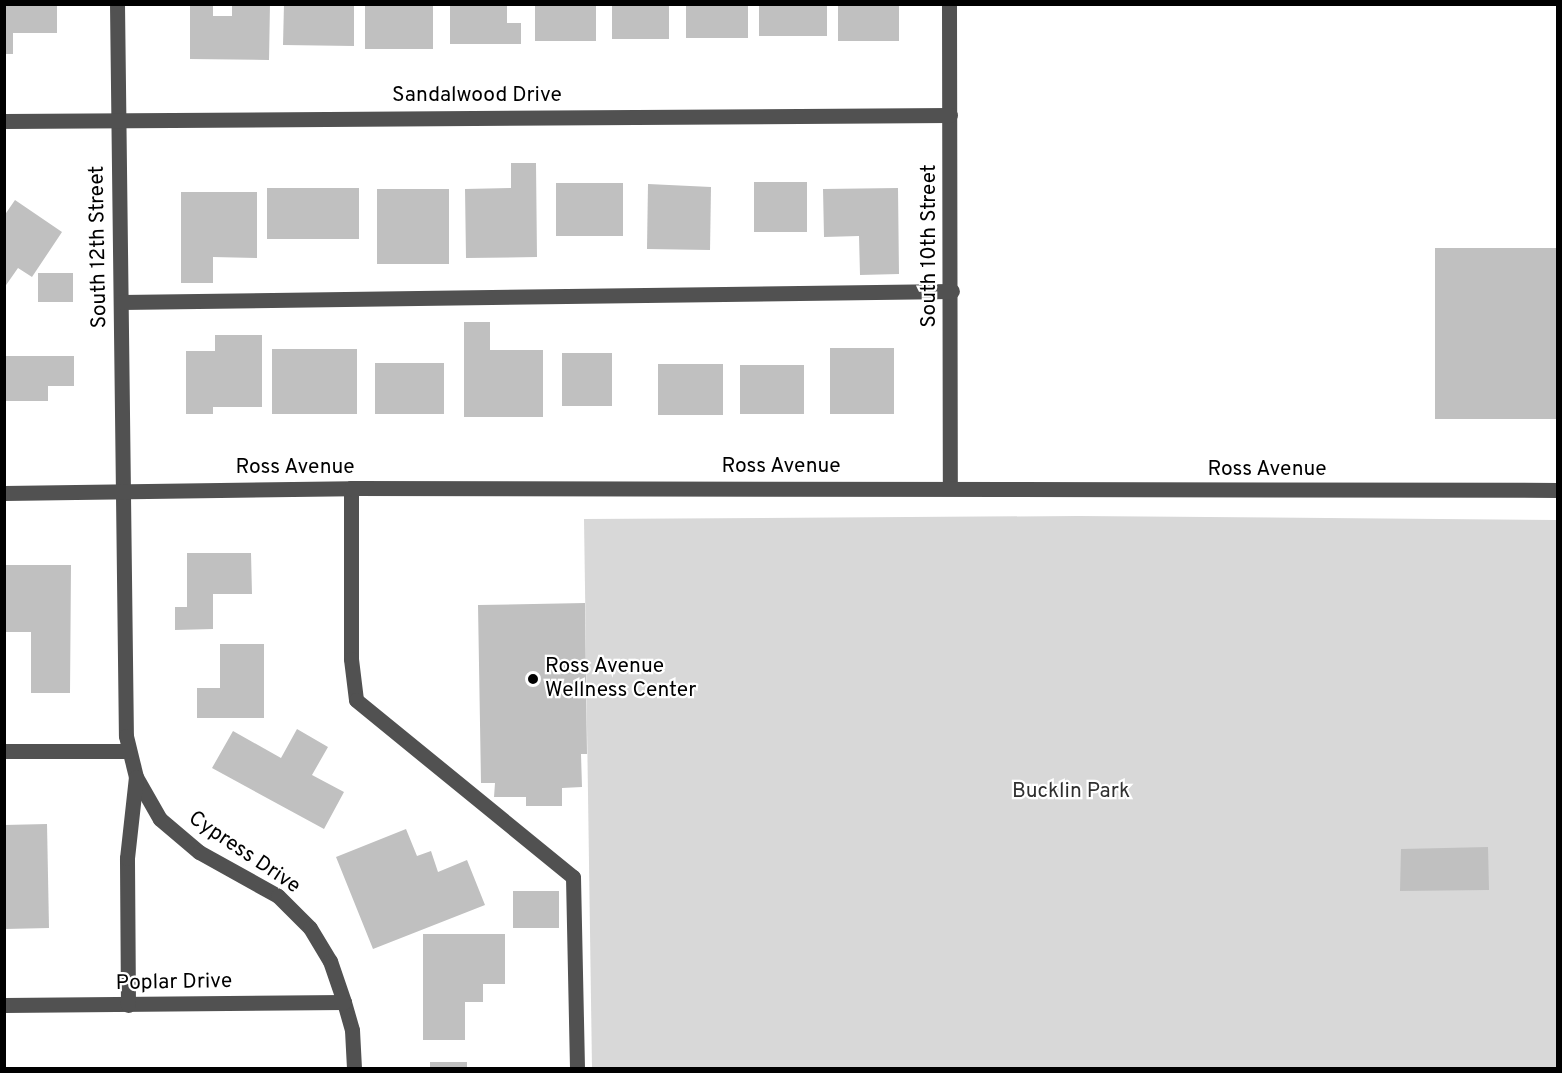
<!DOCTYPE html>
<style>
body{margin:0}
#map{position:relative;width:1562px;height:1073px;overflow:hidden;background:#fff;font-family:Overpass,sans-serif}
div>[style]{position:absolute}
.green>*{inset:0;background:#d8d8d8}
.building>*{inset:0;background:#c0c0c0}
.minor>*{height:15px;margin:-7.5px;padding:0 7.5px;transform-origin:7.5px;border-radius:7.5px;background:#515151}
.dots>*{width:16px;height:16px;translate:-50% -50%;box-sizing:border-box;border:3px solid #fff;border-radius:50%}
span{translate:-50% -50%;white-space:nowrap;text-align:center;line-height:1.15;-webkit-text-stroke:4.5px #fff;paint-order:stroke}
.street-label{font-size:21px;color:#000}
.poi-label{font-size:21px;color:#000}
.left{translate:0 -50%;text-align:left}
.park-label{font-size:21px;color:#2f2f2f}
.frame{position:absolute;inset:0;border:6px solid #000;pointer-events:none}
</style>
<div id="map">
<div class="green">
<div style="clip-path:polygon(1078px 516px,1557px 520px,1557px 1068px,592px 1068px,584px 519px)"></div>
</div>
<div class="building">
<div style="clip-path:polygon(4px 4px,57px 4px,57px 33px,13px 33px,13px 54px,4px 54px)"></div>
<div style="clip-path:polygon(190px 4px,213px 4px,213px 16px,232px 16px,232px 4px,270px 4px,269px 60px,190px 59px)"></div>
<div style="clip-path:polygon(284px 4px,354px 4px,354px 46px,283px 45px)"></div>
<div style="clip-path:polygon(365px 4px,433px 4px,433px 49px,365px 49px)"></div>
<div style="clip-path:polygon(450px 4px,507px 4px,507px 23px,521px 23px,521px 44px,450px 44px)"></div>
<div style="clip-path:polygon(535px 4px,596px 4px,596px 41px,535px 41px)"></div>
<div style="clip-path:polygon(612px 4px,669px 4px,669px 39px,612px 39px)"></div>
<div style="clip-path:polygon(686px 4px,748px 4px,748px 38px,686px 38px)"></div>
<div style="clip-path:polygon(759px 4px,827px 4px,827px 36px,759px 36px)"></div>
<div style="clip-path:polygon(838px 4px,899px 4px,899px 41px,838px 41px)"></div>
<div style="clip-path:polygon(511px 163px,536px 163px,537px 257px,466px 258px,465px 189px,511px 188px)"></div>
<div style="clip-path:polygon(754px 182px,807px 182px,807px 232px,754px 232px)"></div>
<div style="clip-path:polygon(556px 183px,623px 183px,623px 236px,556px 236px)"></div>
<div style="clip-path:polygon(648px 184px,711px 187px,710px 250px,647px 249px)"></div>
<div style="clip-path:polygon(267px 188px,359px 188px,359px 239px,267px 239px)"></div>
<div style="clip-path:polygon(898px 188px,899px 274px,860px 275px,859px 236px,824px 237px,823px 189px)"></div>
<div style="clip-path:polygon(377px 189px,449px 189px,449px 264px,377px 264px)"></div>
<div style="clip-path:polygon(181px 192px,257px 192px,257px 258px,213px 257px,213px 283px,181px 283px)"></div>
<div style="clip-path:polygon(15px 200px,62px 232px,32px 277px,18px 268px,4px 288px,4px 216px)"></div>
<div style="clip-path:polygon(1435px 248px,1558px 248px,1558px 419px,1435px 419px)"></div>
<div style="clip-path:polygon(38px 273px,73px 273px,73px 302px,38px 302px)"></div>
<div style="clip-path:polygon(464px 322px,490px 322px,490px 350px,543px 350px,543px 417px,464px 417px)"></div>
<div style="clip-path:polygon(215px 335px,262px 335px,262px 407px,213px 407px,213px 414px,186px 414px,186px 351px,215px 351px)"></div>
<div style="clip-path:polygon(830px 348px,894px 348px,894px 414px,830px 414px)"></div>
<div style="clip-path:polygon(272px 349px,357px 349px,357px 414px,272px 414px)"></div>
<div style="clip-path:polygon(562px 353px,612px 353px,612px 406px,562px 406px)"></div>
<div style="clip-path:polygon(4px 356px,74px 356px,74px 386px,48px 386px,48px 401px,4px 401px)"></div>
<div style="clip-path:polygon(375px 363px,444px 363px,444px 414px,375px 414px)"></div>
<div style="clip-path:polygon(658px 364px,723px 364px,723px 415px,658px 415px)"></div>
<div style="clip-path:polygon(740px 365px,804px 365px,804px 414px,740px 414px)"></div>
<div style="clip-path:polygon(187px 553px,251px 553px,252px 594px,213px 594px,213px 629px,175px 630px,175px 607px,187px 607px)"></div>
<div style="clip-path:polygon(4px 565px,71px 565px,70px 693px,31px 693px,31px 632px,4px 632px)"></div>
<div style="clip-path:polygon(585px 603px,587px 754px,581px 754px,582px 787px,562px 788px,562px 806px,526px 806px,526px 797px,494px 797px,495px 783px,481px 783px,478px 605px)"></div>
<div style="clip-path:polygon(220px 644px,264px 644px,264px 718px,197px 718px,197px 688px,220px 688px)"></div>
<div style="clip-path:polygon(297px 729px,328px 747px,312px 775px,344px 792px,324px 829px,212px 768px,233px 731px,281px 758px)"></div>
<div style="clip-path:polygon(47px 824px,49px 928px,5px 929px,4px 825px)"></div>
<div style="clip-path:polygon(406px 829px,417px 856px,431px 851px,438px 872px,467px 860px,485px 905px,373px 949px,336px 857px)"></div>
<div style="clip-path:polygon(1488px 847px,1489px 890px,1400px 891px,1401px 849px)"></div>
<div style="clip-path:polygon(513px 891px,559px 891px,559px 928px,513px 928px)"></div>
<div style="clip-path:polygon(423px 934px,505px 934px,505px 984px,483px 984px,483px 1002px,465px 1002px,465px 1040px,423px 1040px)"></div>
<div style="clip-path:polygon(430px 1062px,467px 1062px,467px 1068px,430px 1068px)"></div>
</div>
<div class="minor">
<div style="left:117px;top:4px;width:732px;rotate:89.3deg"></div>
<div style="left:126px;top:736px;width:42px;rotate:76.3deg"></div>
<div style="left:136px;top:777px;width:48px;rotate:60.3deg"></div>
<div style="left:160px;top:819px;width:51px;rotate:40.2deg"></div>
<div style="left:199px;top:852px;width:90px;rotate:29.1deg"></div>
<div style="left:278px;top:896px;width:45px;rotate:45deg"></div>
<div style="left:310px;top:928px;width:39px;rotate:59deg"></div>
<div style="left:330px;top:961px;width:43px;rotate:71.1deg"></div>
<div style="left:344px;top:1002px;width:29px;rotate:74deg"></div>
<div style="left:352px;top:1030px;width:38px;rotate:87deg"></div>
<div style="left:949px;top:4px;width:484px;rotate:89.9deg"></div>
<div style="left:4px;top:121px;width:946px;rotate:-0.36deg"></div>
<div style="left:121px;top:302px;width:831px;rotate:-0.76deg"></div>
<div style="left:351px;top:488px;width:171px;rotate:90deg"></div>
<div style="left:351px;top:659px;width:41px;rotate:83deg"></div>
<div style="left:356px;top:700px;width:280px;rotate:39.2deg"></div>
<div style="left:573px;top:877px;width:191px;rotate:88.8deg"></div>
<div style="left:4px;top:493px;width:347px;rotate:-0.8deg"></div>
<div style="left:351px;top:488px;width:1207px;rotate:0.09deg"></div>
<div style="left:4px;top:751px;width:125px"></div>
<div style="left:4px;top:1005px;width:340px;rotate:-0.5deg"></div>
<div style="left:128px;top:1005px;width:147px;rotate:-90.4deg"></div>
<div style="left:127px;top:858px;width:81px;rotate:-83.7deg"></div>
</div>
<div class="dots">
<div style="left:533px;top:679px;background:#000"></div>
</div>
<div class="street-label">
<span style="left:477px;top:96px">Sandalwood Drive</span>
<span style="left:930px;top:246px;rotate:-90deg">South 10th Street</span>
<span style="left:99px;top:247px;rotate:-91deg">South 12th Street</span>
<span style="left:781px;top:467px">Ross Avenue</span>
<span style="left:295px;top:468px">Ross Avenue</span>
<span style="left:1267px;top:470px">Ross Avenue</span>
<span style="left:244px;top:853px;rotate:34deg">Cypress Drive</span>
<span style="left:174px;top:983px;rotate:-1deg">Poplar Drive</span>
</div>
<div class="poi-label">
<span class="left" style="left:545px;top:679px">Ross Avenue<br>Wellness Center</span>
</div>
<div class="park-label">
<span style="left:1071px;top:792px">Bucklin Park</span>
</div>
<div class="frame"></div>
</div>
